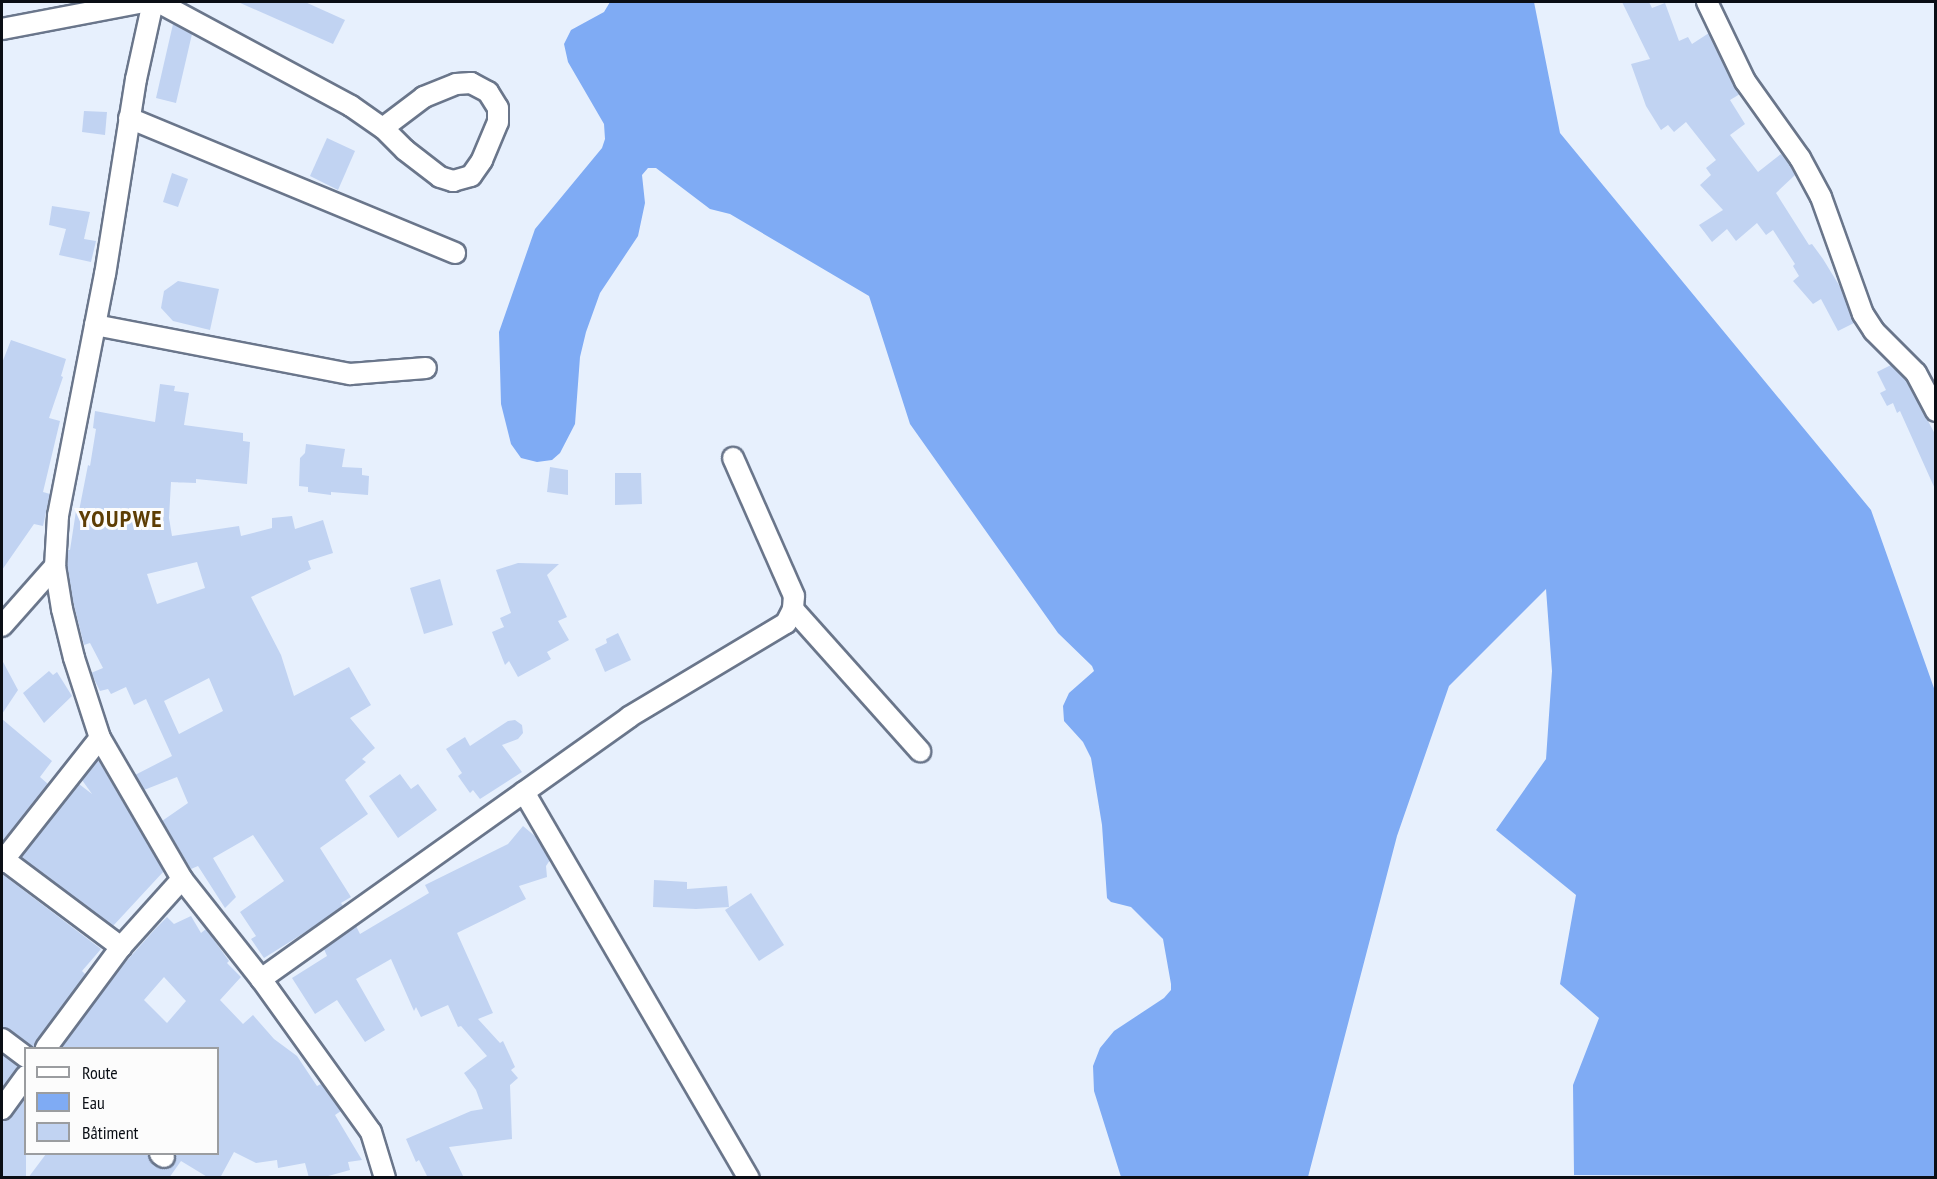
<!DOCTYPE html>
<meta charset="utf-8">
<style>
body{margin:0}
#map{position:relative;width:1937px;height:1179px;overflow:hidden;background:#e7f0fd;font-family:"PT Sans Narrow",sans-serif}
div>[style]{position:absolute}
.water>*{inset:0;background:#7fabf4}
.building>*{inset:0;background:#c1d3f2}
.roads{filter:drop-shadow(2px 0 #6a768b) drop-shadow(-2px 0 #6a768b) drop-shadow(0 2px #6a768b) drop-shadow(0 -2px #6a768b)}
.minor>*{height:20px;margin:-10px;padding:0 10px;transform-origin:10px;border-radius:10px;background:#fff}
span{translate:-50% -50%;white-space:nowrap;text-align:center;line-height:1.15;-webkit-text-stroke:6px #fcfcfc;paint-order:stroke}
.district-label{font-size:24px;color:#5d3d04;font-weight:700;letter-spacing:1.5px}
.frame{position:absolute;inset:0;border:3px solid #0a0e15;pointer-events:none}
.legend{position:absolute;left:24px;top:1047px;width:195px;height:108px;box-sizing:border-box;background:#fcfcfc;border:2px solid #9b9da0;margin:0;padding:8px 10px;list-style:none;font-size:18px;color:#0a0e15}
.legend li{display:flex;align-items:center;gap:12px;height:30px}
.legend b{width:30px;border:2px solid #9b9da0}
</style>
<div id="map">
<div class="water">
<div style="clip-path:polygon(610px 2px,1534px 2px,1560px 133px,1871px 510px,1935px 691px,1935px 1177px,1574px 1175px,1573px 1085px,1599px 1018px,1560px 984px,1576px 895px,1496px 830px,1546px 759px,1552px 671px,1546px 589px,1449px 686px,1397px 836px,1308px 1177px,1121px 1177px,1094px 1091px,1093px 1066px,1100px 1048px,1114px 1031px,1164px 998px,1171px 990px,1171px 984px,1163px 939px,1131px 907px,1111px 902px,1107px 898px,1102px 825px,1091px 758px,1083px 742px,1064px 721px,1063px 706px,1069px 693px,1094px 671px,1092px 666px,1058px 633px,910px 424px,869px 296px,730px 214px,710px 209px,656px 168px,648px 168px,642px 175px,645px 203px,638px 236px,600px 293px,586px 332px,580px 357px,575px 424px,560px 453px,552px 460px,537px 462px,521px 458px,511px 444px,501px 404px,499px 332px,535px 229px,602px 148px,605px 139px,604px 124px,568px 62px,564px 44px,571px 30px,604px 12px)"></div>
</div>
<div class="building">
<div style="clip-path:polygon(238px 2px,305px 2px,345px 20px,333px 44px)"></div>
<div style="clip-path:polygon(1622px 2px,1649px 2px,1652px 8px,1665px 3px,1679px 41px,1688px 37px,1692px 44px,1709px 33px,1740px 94px,1730px 100px,1745px 124px,1730px 135px,1758px 172px,1781px 154px,1790px 165px,1795px 175px,1776px 193px,1809px 245px,1812px 244px,1823px 259px,1842px 290px,1854px 323px,1838px 331px,1821px 299px,1813px 304px,1793px 281px,1799px 276px,1793px 266px,1795px 264px,1773px 230px,1766px 235px,1757px 223px,1736px 241px,1727px 229px,1712px 242px,1699px 225px,1723px 210px,1700px 185px,1711px 175px,1706px 168px,1716px 160px,1686px 122px,1674px 132px,1668px 125px,1661px 130px,1646px 106px,1631px 64px,1650px 59px)"></div>
<div style="clip-path:polygon(173px 24px,192px 34px,176px 103px,156px 98px)"></div>
<div style="clip-path:polygon(84px 111px,107px 112px,105px 135px,82px 132px)"></div>
<div style="clip-path:polygon(327px 138px,355px 151px,338px 190px,310px 176px)"></div>
<div style="clip-path:polygon(172px 173px,188px 179px,178px 207px,163px 202px)"></div>
<div style="clip-path:polygon(52px 206px,90px 212px,84px 239px,96px 241px,91px 262px,59px 255px,66px 229px,49px 225px)"></div>
<div style="clip-path:polygon(178px 281px,219px 289px,210px 330px,173px 321px,161px 308px,164px 291px)"></div>
<div style="clip-path:polygon(11px 340px,66px 359px,61px 376px,63px 377px,49px 418px,60px 421px,43px 492px,50px 494px,43px 526px,34px 524px,2px 570px,2px 363px)"></div>
<div style="clip-path:polygon(1891px 365px,1906px 380px,1935px 434px,1935px 489px,1900px 411px,1897px 413px,1893px 403px,1887px 406px,1880px 393px,1886px 390px,1877px 372px)"></div>
<div style="clip-path:polygon(evenodd,160px 384px,175px 386px,174px 391px,189px 393px,184px 425px,243px 433px,243px 441px,250px 442px,247px 484px,196px 479px,196px 483px,171px 482px,169px 518px,172px 536px,239px 526px,241px 536px,272px 528px,272px 518px,292px 516px,295px 529px,323px 520px,333px 553px,308px 561px,311px 569px,251px 597px,281px 655px,294px 696px,349px 667px,371px 705px,350px 718px,375px 748px,362px 759px,366px 762px,345px 780px,368px 814px,320px 848px,351px 897px,341px 903px,343px 906px,312px 928px,264px 958px,251px 939px,256px 936px,240px 912px,284px 881px,253px 835px,213px 858px,236px 897px,225px 908px,198px 866px,191px 869px,162px 821px,188px 803px,177px 777px,144px 790px,135px 775px,172px 756px,146px 699px,134px 705px,126px 687px,111px 694px,108px 689px,100px 691px,91px 673px,103px 668px,90px 643px,84px 645px,73px 601px,67px 565px,68px 550px,70px 550px,76px 511px,79px 511px,88px 465px,90px 466px,96px 429px,93px 428px,95px 411px,155px 422px,160px 384px,197px 562px,205px 588px,157px 604px,147px 574px,197px 562px,160px 384px,209px 678px,223px 711px,179px 734px,164px 701px,209px 678px)"></div>
<div style="clip-path:polygon(306px 444px,345px 449px,342px 467px,362px 468px,362px 475px,369px 476px,368px 495px,331px 492px,331px 495px,308px 492px,308px 487px,299px 486px,300px 458px,305px 453px)"></div>
<div style="clip-path:polygon(550px 467px,568px 470px,568px 495px,547px 492px)"></div>
<div style="clip-path:polygon(615px 473px,641px 473px,642px 504px,615px 505px)"></div>
<div style="clip-path:polygon(518px 563px,559px 564px,547px 575px,567px 617px,558px 621px,569px 640px,547px 652px,551px 659px,518px 677px,509px 661px,505px 665px,492px 632px,504px 627px,500px 618px,511px 613px,496px 570px)"></div>
<div style="clip-path:polygon(440px 579px,453px 625px,424px 634px,410px 588px)"></div>
<div style="clip-path:polygon(618px 633px,631px 660px,605px 672px,595px 649px,607px 643px,606px 639px)"></div>
<div style="clip-path:polygon(2px 660px,18px 690px,2px 714px)"></div>
<div style="clip-path:polygon(49px 671px,53px 675px,57px 672px,72px 696px,44px 723px,23px 693px)"></div>
<div style="clip-path:polygon(2px 719px,52px 761px,40px 777px,48px 784px,2px 843px)"></div>
<div style="clip-path:polygon(515px 720px,522px 725px,523px 733px,518px 739px,502px 745px,522px 772px,480px 799px,473px 790px,470px 793px,458px 776px,462px 773px,446px 749px,465px 737px,470px 746px,508px 721px)"></div>
<div style="clip-path:polygon(98px 760px,164px 871px,113px 926px,21px 857px,79px 784px,92px 794px,82px 780px)"></div>
<div style="clip-path:polygon(400px 774px,411px 789px,418px 784px,437px 810px,398px 838px,369px 796px)"></div>
<div style="clip-path:polygon(523px 826px,536px 837px,550px 860px,546px 866px,547px 877px,519px 886px,526px 899px,457px 933px,493px 1013px,478px 1019px,500px 1043px,503px 1041px,515px 1067px,511px 1070px,518px 1078px,510px 1085px,512px 1139px,449px 1147px,464px 1178px,428px 1178px,419px 1160px,416px 1162px,406px 1139px,471px 1111px,483px 1109px,476px 1090px,464px 1073px,487px 1056px,461px 1026px,458px 1027px,448px 1005px,421px 1017px,416px 1007px,414px 1011px,391px 959px,356px 979px,385px 1030px,365px 1042px,337px 1000px,315px 1014px,292px 978px,327px 956px,324px 949px,356px 926px,360px 934px,429px 893px,425px 885px,508px 844px)"></div>
<div style="clip-path:polygon(2px 874px,101px 949px,82px 971px,86px 975px,36px 1041px,34px 1048px,9px 1029px,2px 1027px)"></div>
<div style="clip-path:polygon(654px 880px,687px 882px,687px 889px,727px 886px,729px 907px,696px 909px,653px 907px)"></div>
<div style="clip-path:polygon(751px 893px,784px 945px,759px 961px,725px 910px)"></div>
<div style="clip-path:polygon(evenodd,191px 916px,201px 933px,206px 929px,229px 961px,227px 963px,241px 977px,220px 1000px,243px 1024px,253px 1015px,274px 1039px,297px 1056px,317px 1086px,321px 1084px,341px 1111px,335px 1115px,362px 1160px,348px 1162px,350px 1170px,321px 1178px,309px 1178px,305px 1163px,278px 1168px,277px 1160px,256px 1163px,234px 1152px,220px 1178px,209px 1178px,181px 1161px,169px 1178px,28px 1178px,46px 1154px,148px 1154px,152px 1163px,163px 1169px,173px 1165px,175px 1154px,218px 1154px,218px 1048px,61px 1048px,123px 965px,156px 928px,167px 917px,174px 924px,191px 916px,164px 977px,186px 1001px,167px 1023px,144px 1000px,164px 977px)"></div>
<div style="clip-path:polygon(2px 1054px,19px 1067px,2px 1089px)"></div>
<div style="clip-path:polygon(26px 1097px,26px 1178px,2px 1178px,2px 1121px,11px 1116px)"></div>
</div>
<div class="roads">
<div class="minor">
<div style="left:153px;top:2px;width:79px;rotate:102.4deg"></div>
<div style="left:136px;top:79px;width:197px;rotate:99deg"></div>
<div style="left:105px;top:274px;width:247px;rotate:101deg"></div>
<div style="left:58px;top:516px;width:50px;rotate:93.4deg"></div>
<div style="left:55px;top:566px;width:44px;rotate:80.8deg"></div>
<div style="left:62px;top:609px;width:50px;rotate:76.2deg"></div>
<div style="left:74px;top:658px;width:84px;rotate:72deg"></div>
<div style="left:100px;top:738px;width:163px;rotate:59.8deg"></div>
<div style="left:182px;top:879px;width:127px;rotate:51.7deg"></div>
<div style="left:261px;top:979px;width:188px;rotate:54.3deg"></div>
<div style="left:371px;top:1132px;width:48px;rotate:73.1deg"></div>
<div style="left:158px;top:2px;width:219px;rotate:28.3deg"></div>
<div style="left:351px;top:106px;width:39px;rotate:35deg"></div>
<div style="left:383px;top:128px;width:31px;rotate:45deg"></div>
<div style="left:405px;top:150px;width:44px;rotate:37.6deg"></div>
<div style="left:440px;top:177px;width:14px;rotate:17deg"></div>
<div style="left:453px;top:181px;width:19px;rotate:-16deg"></div>
<div style="left:471px;top:176px;width:19px;rotate:-55deg"></div>
<div style="left:482px;top:160px;width:41px;rotate:-67.2deg"></div>
<div style="left:498px;top:122px;width:14px;rotate:-90deg"></div>
<div style="left:498px;top:108px;width:19px;rotate:-122deg"></div>
<div style="left:488px;top:92px;width:19px;rotate:-152deg"></div>
<div style="left:471px;top:83px;width:15px;rotate:176deg"></div>
<div style="left:456px;top:84px;width:35px;rotate:158deg"></div>
<div style="left:424px;top:97px;width:51px;rotate:142.9deg"></div>
<div style="left:1707px;top:2px;width:88px;rotate:64.3deg"></div>
<div style="left:1745px;top:81px;width:95px;rotate:54.5deg"></div>
<div style="left:1800px;top:158px;width:44px;rotate:61.7deg"></div>
<div style="left:1821px;top:197px;width:124px;rotate:70.3deg"></div>
<div style="left:1863px;top:314px;width:20px;rotate:57deg"></div>
<div style="left:1874px;top:331px;width:59px;rotate:45deg"></div>
<div style="left:1916px;top:373px;width:43px;rotate:62.2deg"></div>
<div style="left:2px;top:29px;width:144px;rotate:-10.8deg"></div>
<div style="left:129px;top:118px;width:353px;rotate:22.5deg"></div>
<div style="left:95px;top:325px;width:260px;rotate:10.9deg"></div>
<div style="left:350px;top:374px;width:76px;rotate:-4.5deg"></div>
<div style="left:793px;top:609px;width:191px;rotate:48.2deg"></div>
<div style="left:2px;top:626px;width:80px;rotate:-48.5deg"></div>
<div style="left:524px;top:792px;width:447px;rotate:59.8deg"></div>
<div style="left:2px;top:858px;width:149px;rotate:36.8deg"></div>
<div style="left:2px;top:862px;width:158px;rotate:-51.7deg"></div>
<div style="left:261px;top:979px;width:452px;rotate:-35.4deg"></div>
<div style="left:629px;top:717px;width:183px;rotate:-30.9deg"></div>
<div style="left:786px;top:623px;width:16px;rotate:-63deg"></div>
<div style="left:793px;top:609px;width:13px;rotate:-86deg"></div>
<div style="left:794px;top:596px;width:151px;rotate:-113.8deg"></div>
<div style="left:2px;top:1039px;width:30px;rotate:37deg"></div>
<div style="left:46px;top:1048px;width:126px;rotate:-53.4deg"></div>
<div style="left:121px;top:947px;width:91px;rotate:-48.1deg"></div>
<div style="left:2px;top:1109px;width:41px;rotate:-54deg"></div>
<div style="left:160px;top:1154px;width:5px;rotate:37deg"></div>
</div>
</div>
<div class="district-label">
<span style="left:121px;top:519px">YOUPWE</span>
</div>
<div class="frame"></div>
<ul class="legend">
<li><b style="height:8px;background:#fff"></b>Route</li>
<li><b style="height:16px;background:#7fabf4"></b>Eau</li>
<li><b style="height:16px;background:#c1d3f2"></b>Bâtiment</li>
</ul>
</div>
